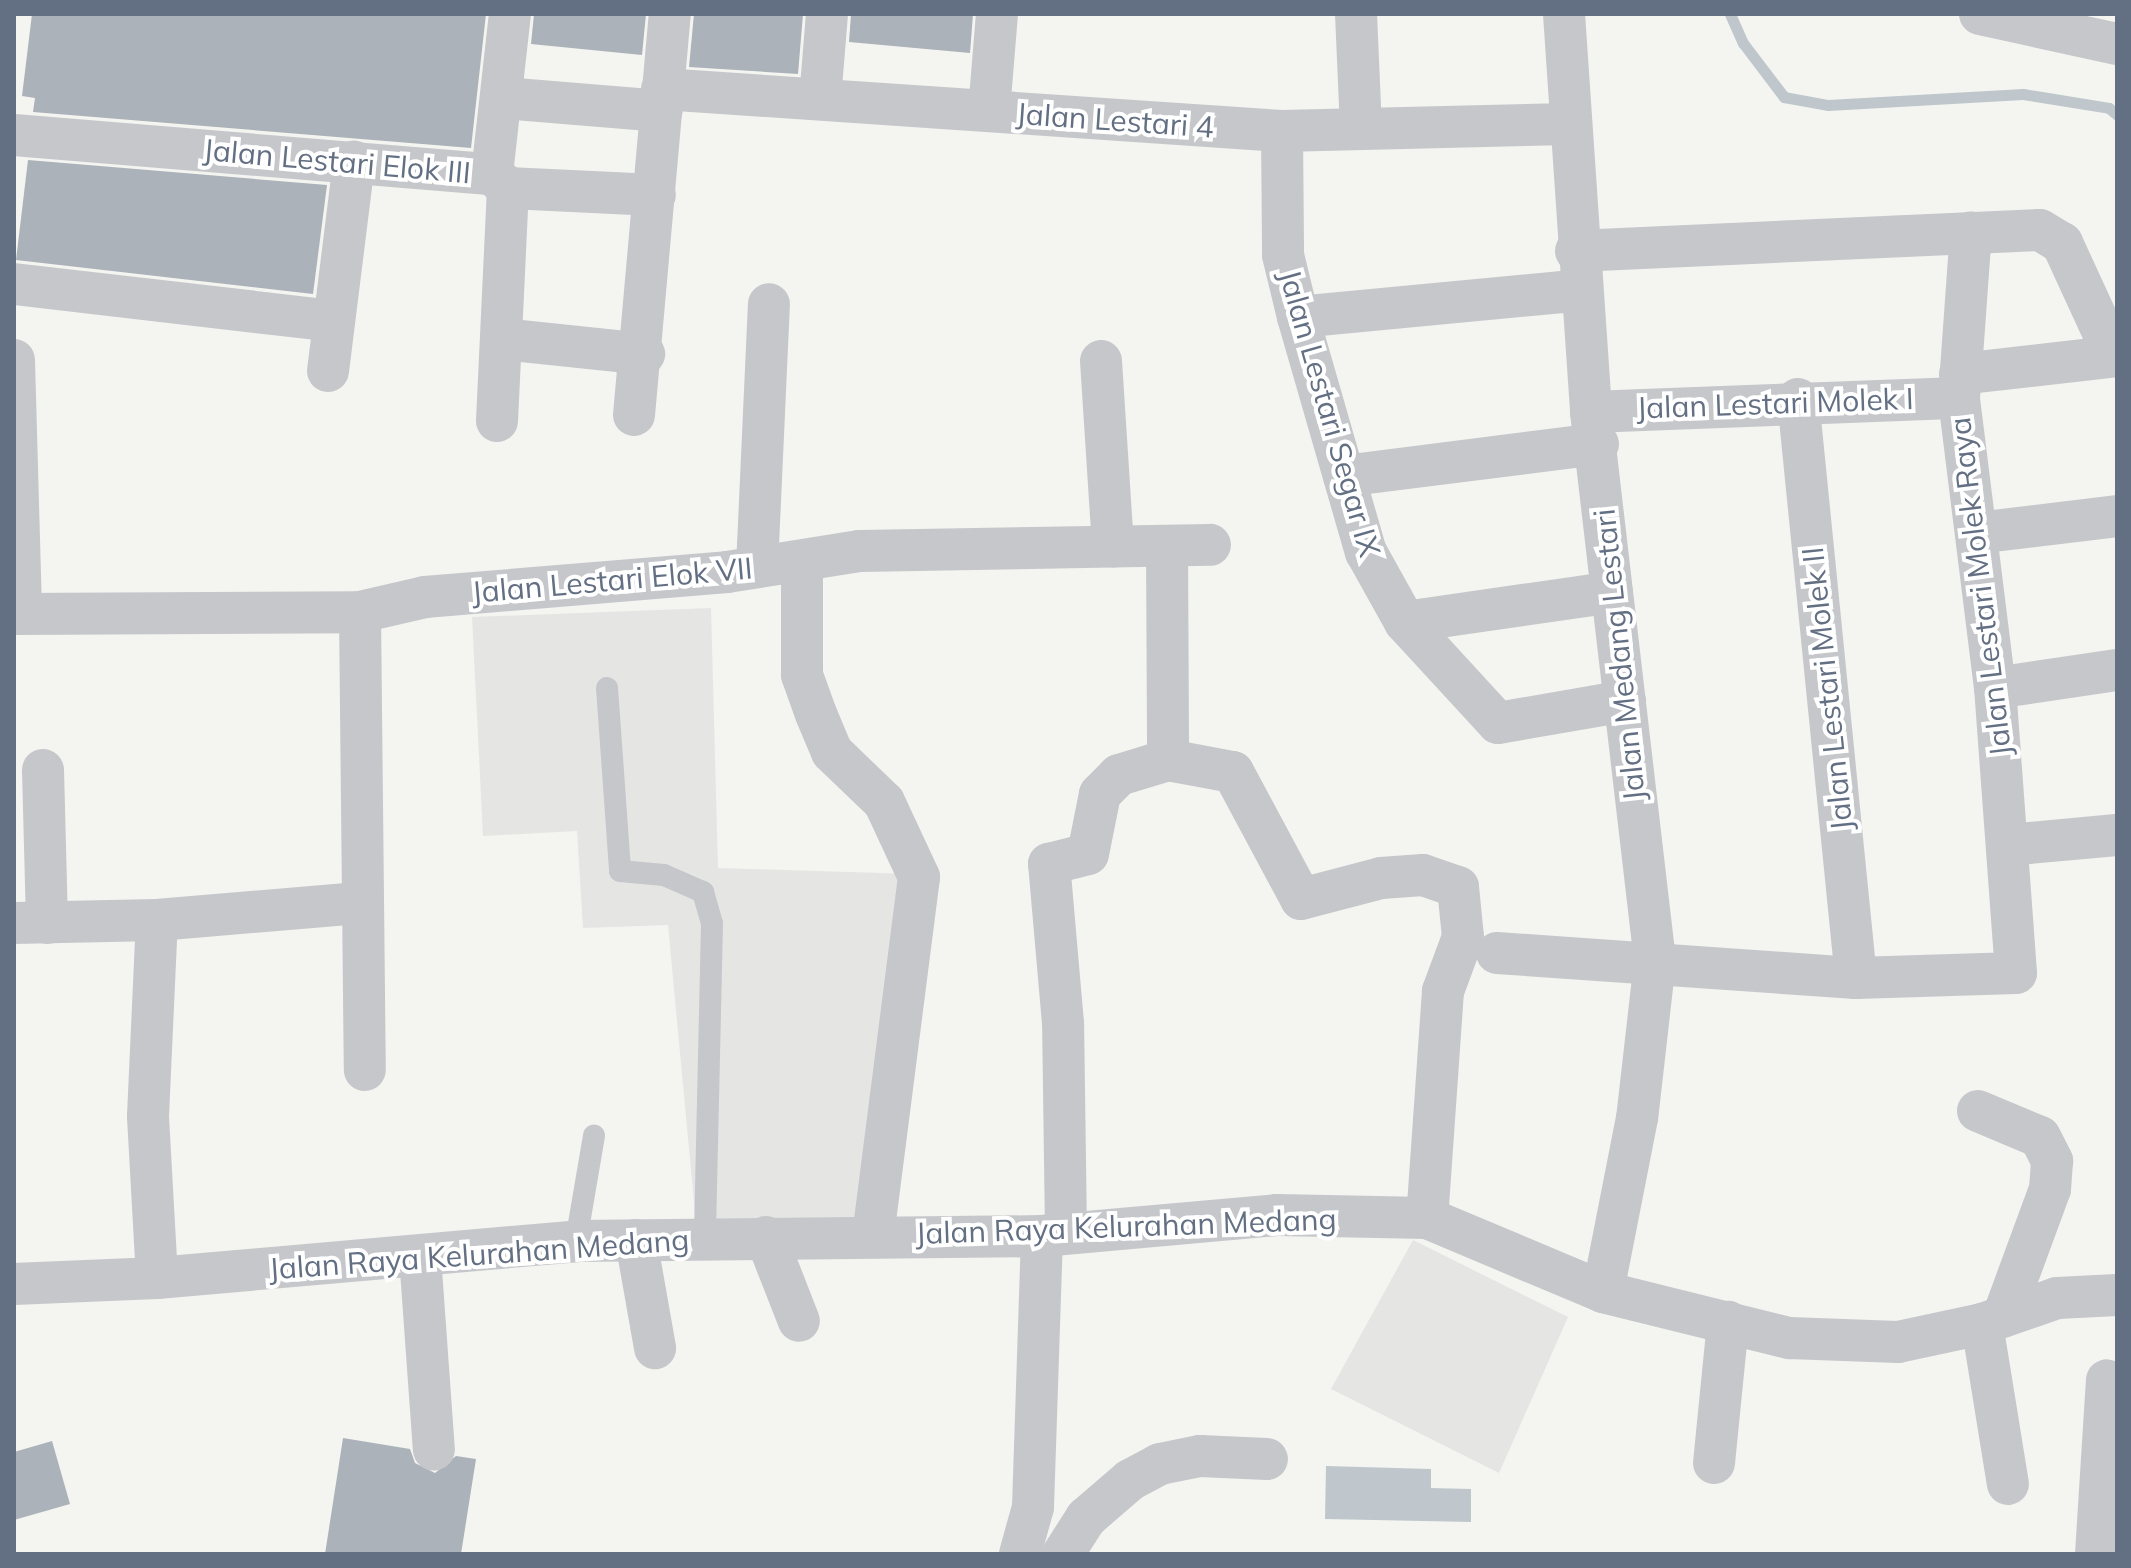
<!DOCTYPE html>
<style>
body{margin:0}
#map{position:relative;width:2131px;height:1568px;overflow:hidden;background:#f4f5f0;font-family:Mulish,sans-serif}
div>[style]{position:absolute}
.built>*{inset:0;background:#e5e5e4}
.water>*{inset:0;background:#bfc7cd}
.stream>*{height:11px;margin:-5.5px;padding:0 5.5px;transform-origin:5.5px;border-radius:5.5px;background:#bfc7cd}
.building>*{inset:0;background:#acb2b9}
.lane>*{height:22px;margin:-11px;padding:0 11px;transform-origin:11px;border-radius:11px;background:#c5c7cb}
.street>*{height:42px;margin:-21px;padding:0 21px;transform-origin:21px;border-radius:21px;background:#c5c7cb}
span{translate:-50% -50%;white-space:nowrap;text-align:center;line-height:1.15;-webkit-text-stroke:8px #fff;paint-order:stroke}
.street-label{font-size:30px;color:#636f82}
.frame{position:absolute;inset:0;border:16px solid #636f82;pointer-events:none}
</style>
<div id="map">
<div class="built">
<div style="clip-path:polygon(711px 608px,718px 868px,914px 874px,888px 1224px,696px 1223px,668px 925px,583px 928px,577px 831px,483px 836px,472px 617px)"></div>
<div style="clip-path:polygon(1413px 1240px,1568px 1317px,1499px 1473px,1331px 1389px)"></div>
</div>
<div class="water">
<div style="clip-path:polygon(1326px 1466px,1431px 1469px,1431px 1488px,1471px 1489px,1471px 1522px,1325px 1519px)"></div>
</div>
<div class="stream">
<div style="left:1730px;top:14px;width:32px;rotate:66deg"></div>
<div style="left:1743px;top:43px;width:68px;rotate:52.8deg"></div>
<div style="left:1784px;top:97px;width:45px;rotate:10.3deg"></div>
<div style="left:1828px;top:105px;width:195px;rotate:-3.2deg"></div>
<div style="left:2023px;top:94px;width:87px;rotate:9.2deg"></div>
<div style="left:2109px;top:108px;width:11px;rotate:41deg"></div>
</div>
<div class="building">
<div style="clip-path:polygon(32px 14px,486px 14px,471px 148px,33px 112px,35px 98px,22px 96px)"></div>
<div style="clip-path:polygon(534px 14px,646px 14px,642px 55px,531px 44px)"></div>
<div style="clip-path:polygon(694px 14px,803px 14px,798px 74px,689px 67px)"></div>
<div style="clip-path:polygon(851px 14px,973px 14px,970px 53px,849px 42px)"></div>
<div style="clip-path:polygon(28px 160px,327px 185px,313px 294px,16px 260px)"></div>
<div style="clip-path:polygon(343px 1438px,410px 1449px,415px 1463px,435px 1473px,456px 1456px,476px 1459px,461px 1554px,325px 1554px)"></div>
<div style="clip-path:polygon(52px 1441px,70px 1504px,14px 1520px,14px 1452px)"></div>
</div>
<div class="lane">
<div style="left:607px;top:688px;width:183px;rotate:85.9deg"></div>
<div style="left:620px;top:871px;width:44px;rotate:5.2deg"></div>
<div style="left:664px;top:875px;width:43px;rotate:23.6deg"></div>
<div style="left:703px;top:892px;width:33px;rotate:74deg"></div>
<div style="left:712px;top:924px;width:314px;rotate:91.3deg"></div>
<div style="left:576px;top:1241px;width:107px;rotate:-80.3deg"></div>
</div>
<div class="street">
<div style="left:1356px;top:14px;width:114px;rotate:87.5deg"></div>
<div style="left:1564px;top:14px;width:399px;rotate:86.1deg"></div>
<div style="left:1591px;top:412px;width:553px;rotate:83.35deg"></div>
<div style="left:1655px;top:961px;width:158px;rotate:96.5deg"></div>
<div style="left:1637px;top:1118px;width:177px;rotate:101.1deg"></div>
<div style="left:1980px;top:14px;width:140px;rotate:12.4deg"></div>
<div style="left:662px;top:89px;width:621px;rotate:3.88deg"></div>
<div style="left:1282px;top:131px;width:287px;rotate:-1.4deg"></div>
<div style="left:504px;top:98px;width:158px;rotate:4.7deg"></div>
<div style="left:820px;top:99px;width:85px;rotate:-85.3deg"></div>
<div style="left:989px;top:111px;width:97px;rotate:-85.3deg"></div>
<div style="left:1282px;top:131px;width:124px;rotate:89.5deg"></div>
<div style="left:1283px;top:255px;width:64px;rotate:76.4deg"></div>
<div style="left:1298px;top:317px;width:245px;rotate:73.9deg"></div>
<div style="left:1366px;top:552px;width:80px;rotate:60.9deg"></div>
<div style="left:1405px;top:622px;width:137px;rotate:47.4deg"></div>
<div style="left:1498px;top:723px;width:129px;rotate:-9.8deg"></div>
<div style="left:14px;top:135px;width:480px;rotate:4.7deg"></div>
<div style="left:492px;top:174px;width:21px;rotate:41deg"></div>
<div style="left:508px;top:188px;width:147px;rotate:2.7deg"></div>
<div style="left:492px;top:174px;width:161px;rotate:-83.6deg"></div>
<div style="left:1576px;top:251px;width:464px;rotate:-2.6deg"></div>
<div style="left:2040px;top:230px;width:26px;rotate:31deg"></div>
<div style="left:2062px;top:243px;width:124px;rotate:65.3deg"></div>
<div style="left:14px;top:284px;width:322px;rotate:6.6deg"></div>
<div style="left:1298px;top:317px;width:284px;rotate:-5.4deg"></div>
<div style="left:502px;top:339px;width:143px;rotate:6deg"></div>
<div style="left:14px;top:360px;width:254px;rotate:88.4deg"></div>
<div style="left:1101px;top:361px;width:186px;rotate:86.3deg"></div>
<div style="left:328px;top:371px;width:211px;rotate:-82.9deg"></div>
<div style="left:1960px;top:374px;width:158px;rotate:-6.5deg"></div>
<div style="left:1798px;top:399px;width:582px;rotate:84.28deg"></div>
<div style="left:1591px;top:412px;width:368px;rotate:-2.2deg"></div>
<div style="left:634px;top:415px;width:403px;rotate:-84.9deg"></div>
<div style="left:497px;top:421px;width:233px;rotate:-87.3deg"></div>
<div style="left:1344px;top:476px;width:256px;rotate:-7.2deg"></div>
<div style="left:1977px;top:533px;width:141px;rotate:-6.9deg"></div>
<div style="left:1167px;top:546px;width:214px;rotate:89.7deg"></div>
<div style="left:1168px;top:760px;width:66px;rotate:10.5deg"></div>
<div style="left:1233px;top:772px;width:144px;rotate:61.8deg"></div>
<div style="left:1301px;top:899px;width:83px;rotate:-14.7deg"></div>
<div style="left:1381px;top:878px;width:42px;rotate:-4.1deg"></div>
<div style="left:1423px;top:875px;width:37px;rotate:19deg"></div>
<div style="left:1458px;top:887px;width:50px;rotate:84.3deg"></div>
<div style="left:1463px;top:937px;width:58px;rotate:110.3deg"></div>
<div style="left:1443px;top:991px;width:228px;rotate:94deg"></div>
<div style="left:802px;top:561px;width:114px;rotate:90deg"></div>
<div style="left:802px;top:675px;width:41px;rotate:70.3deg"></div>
<div style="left:816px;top:714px;width:41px;rotate:67.2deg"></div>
<div style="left:832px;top:752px;width:72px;rotate:43.9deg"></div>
<div style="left:884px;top:802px;width:83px;rotate:65deg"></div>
<div style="left:919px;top:877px;width:362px;rotate:97.3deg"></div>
<div style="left:757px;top:567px;width:263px;rotate:-87.4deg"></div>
<div style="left:360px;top:612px;width:458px;rotate:89.4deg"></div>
<div style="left:14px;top:614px;width:346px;rotate:-0.3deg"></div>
<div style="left:360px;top:612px;width:67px;rotate:-13deg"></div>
<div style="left:425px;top:597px;width:303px;rotate:-4.7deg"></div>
<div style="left:727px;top:572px;width:134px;rotate:-9deg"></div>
<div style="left:859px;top:551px;width:351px;rotate:-1deg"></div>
<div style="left:1405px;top:622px;width:209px;rotate:-8.2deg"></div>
<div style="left:1995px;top:688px;width:123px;rotate:-8.4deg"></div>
<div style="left:43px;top:770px;width:153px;rotate:88.5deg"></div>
<div style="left:2007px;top:845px;width:110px;rotate:-5.2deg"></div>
<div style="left:14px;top:923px;width:143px;rotate:-1.2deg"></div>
<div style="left:1497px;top:953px;width:360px;rotate:4deg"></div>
<div style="left:1856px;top:978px;width:160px;rotate:-1.8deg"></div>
<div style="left:2016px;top:973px;width:286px;rotate:-94.2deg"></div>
<div style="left:1995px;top:688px;width:292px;rotate:-97.1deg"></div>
<div style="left:1959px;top:398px;width:166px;rotate:-85.9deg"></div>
<div style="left:1978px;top:1111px;width:67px;rotate:22.8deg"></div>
<div style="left:2040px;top:1137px;width:27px;rotate:63deg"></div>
<div style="left:2052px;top:1161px;width:28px;rotate:94deg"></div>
<div style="left:2050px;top:1189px;width:136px;rotate:110.2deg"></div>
<div style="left:1066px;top:1232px;width:209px;rotate:-90.8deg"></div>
<div style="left:1063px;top:1023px;width:160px;rotate:-95deg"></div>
<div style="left:1049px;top:864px;width:40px;rotate:-14.4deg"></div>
<div style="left:1088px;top:854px;width:61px;rotate:-78.7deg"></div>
<div style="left:1100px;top:794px;width:27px;rotate:-45deg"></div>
<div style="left:1119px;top:775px;width:51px;rotate:-17deg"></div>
<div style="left:766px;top:1237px;width:90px;rotate:68.6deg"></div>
<div style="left:636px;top:1240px;width:110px;rotate:80deg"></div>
<div style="left:420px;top:1256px;width:194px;rotate:85.9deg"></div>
<div style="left:157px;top:1278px;width:162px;rotate:-93.2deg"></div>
<div style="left:148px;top:1116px;width:196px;rotate:-87.4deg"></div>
<div style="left:157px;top:920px;width:203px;rotate:-4.8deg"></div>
<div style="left:14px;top:1284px;width:143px;rotate:-2.4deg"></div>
<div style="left:157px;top:1278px;width:421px;rotate:-5deg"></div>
<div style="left:576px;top:1241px;width:466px;rotate:-0.6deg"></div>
<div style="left:1042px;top:1236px;width:236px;rotate:-5.1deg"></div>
<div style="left:1277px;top:1215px;width:150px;rotate:1.1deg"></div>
<div style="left:1427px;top:1218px;width:191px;rotate:22.8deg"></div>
<div style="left:1603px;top:1292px;width:192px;rotate:13.9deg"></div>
<div style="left:1789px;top:1338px;width:109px;rotate:2.1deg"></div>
<div style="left:1898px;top:1342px;width:86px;rotate:-12.1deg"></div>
<div style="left:1982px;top:1324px;width:79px;rotate:-19.1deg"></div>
<div style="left:2057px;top:1298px;width:60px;rotate:-2.9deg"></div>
<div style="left:1982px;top:1324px;width:162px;rotate:80.8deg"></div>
<div style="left:1714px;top:1463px;width:142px;rotate:-84.3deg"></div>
<div style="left:1020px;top:1554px;width:49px;rotate:-74.5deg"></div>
<div style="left:1033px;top:1507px;width:271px;rotate:-88.1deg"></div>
<div style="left:1063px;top:1554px;width:43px;rotate:-57.4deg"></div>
<div style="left:1086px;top:1518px;width:58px;rotate:-40.8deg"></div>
<div style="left:1130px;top:1480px;width:34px;rotate:-28deg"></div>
<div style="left:1160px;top:1464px;width:41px;rotate:-11.3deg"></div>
<div style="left:1200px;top:1456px;width:67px;rotate:2.6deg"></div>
<div style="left:2096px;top:1554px;width:174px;rotate:-86.4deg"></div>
</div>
<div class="street-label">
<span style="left:1115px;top:120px;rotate:4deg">Jalan Lestari 4</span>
<span style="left:337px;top:161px;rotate:5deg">Jalan Lestari Elok III</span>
<span style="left:1775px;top:403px;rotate:-2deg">Jalan Lestari Molek I</span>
<span style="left:1330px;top:413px;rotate:74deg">Jalan Lestari Segar IX</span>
<span style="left:612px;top:580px;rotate:-5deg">Jalan Lestari Elok VII</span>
<span style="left:1980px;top:587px;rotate:-97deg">Jalan Lestari Molek Raya</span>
<span style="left:1619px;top:655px;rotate:-96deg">Jalan Medang Lestari</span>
<span style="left:1827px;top:689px;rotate:-96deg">Jalan Lestari Molek II</span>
<span style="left:1126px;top:1226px;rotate:-2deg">Jalan Raya Kelurahan Medang</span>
<span style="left:479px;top:1254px;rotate:-4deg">Jalan Raya Kelurahan Medang</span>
</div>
<div class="frame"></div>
</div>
